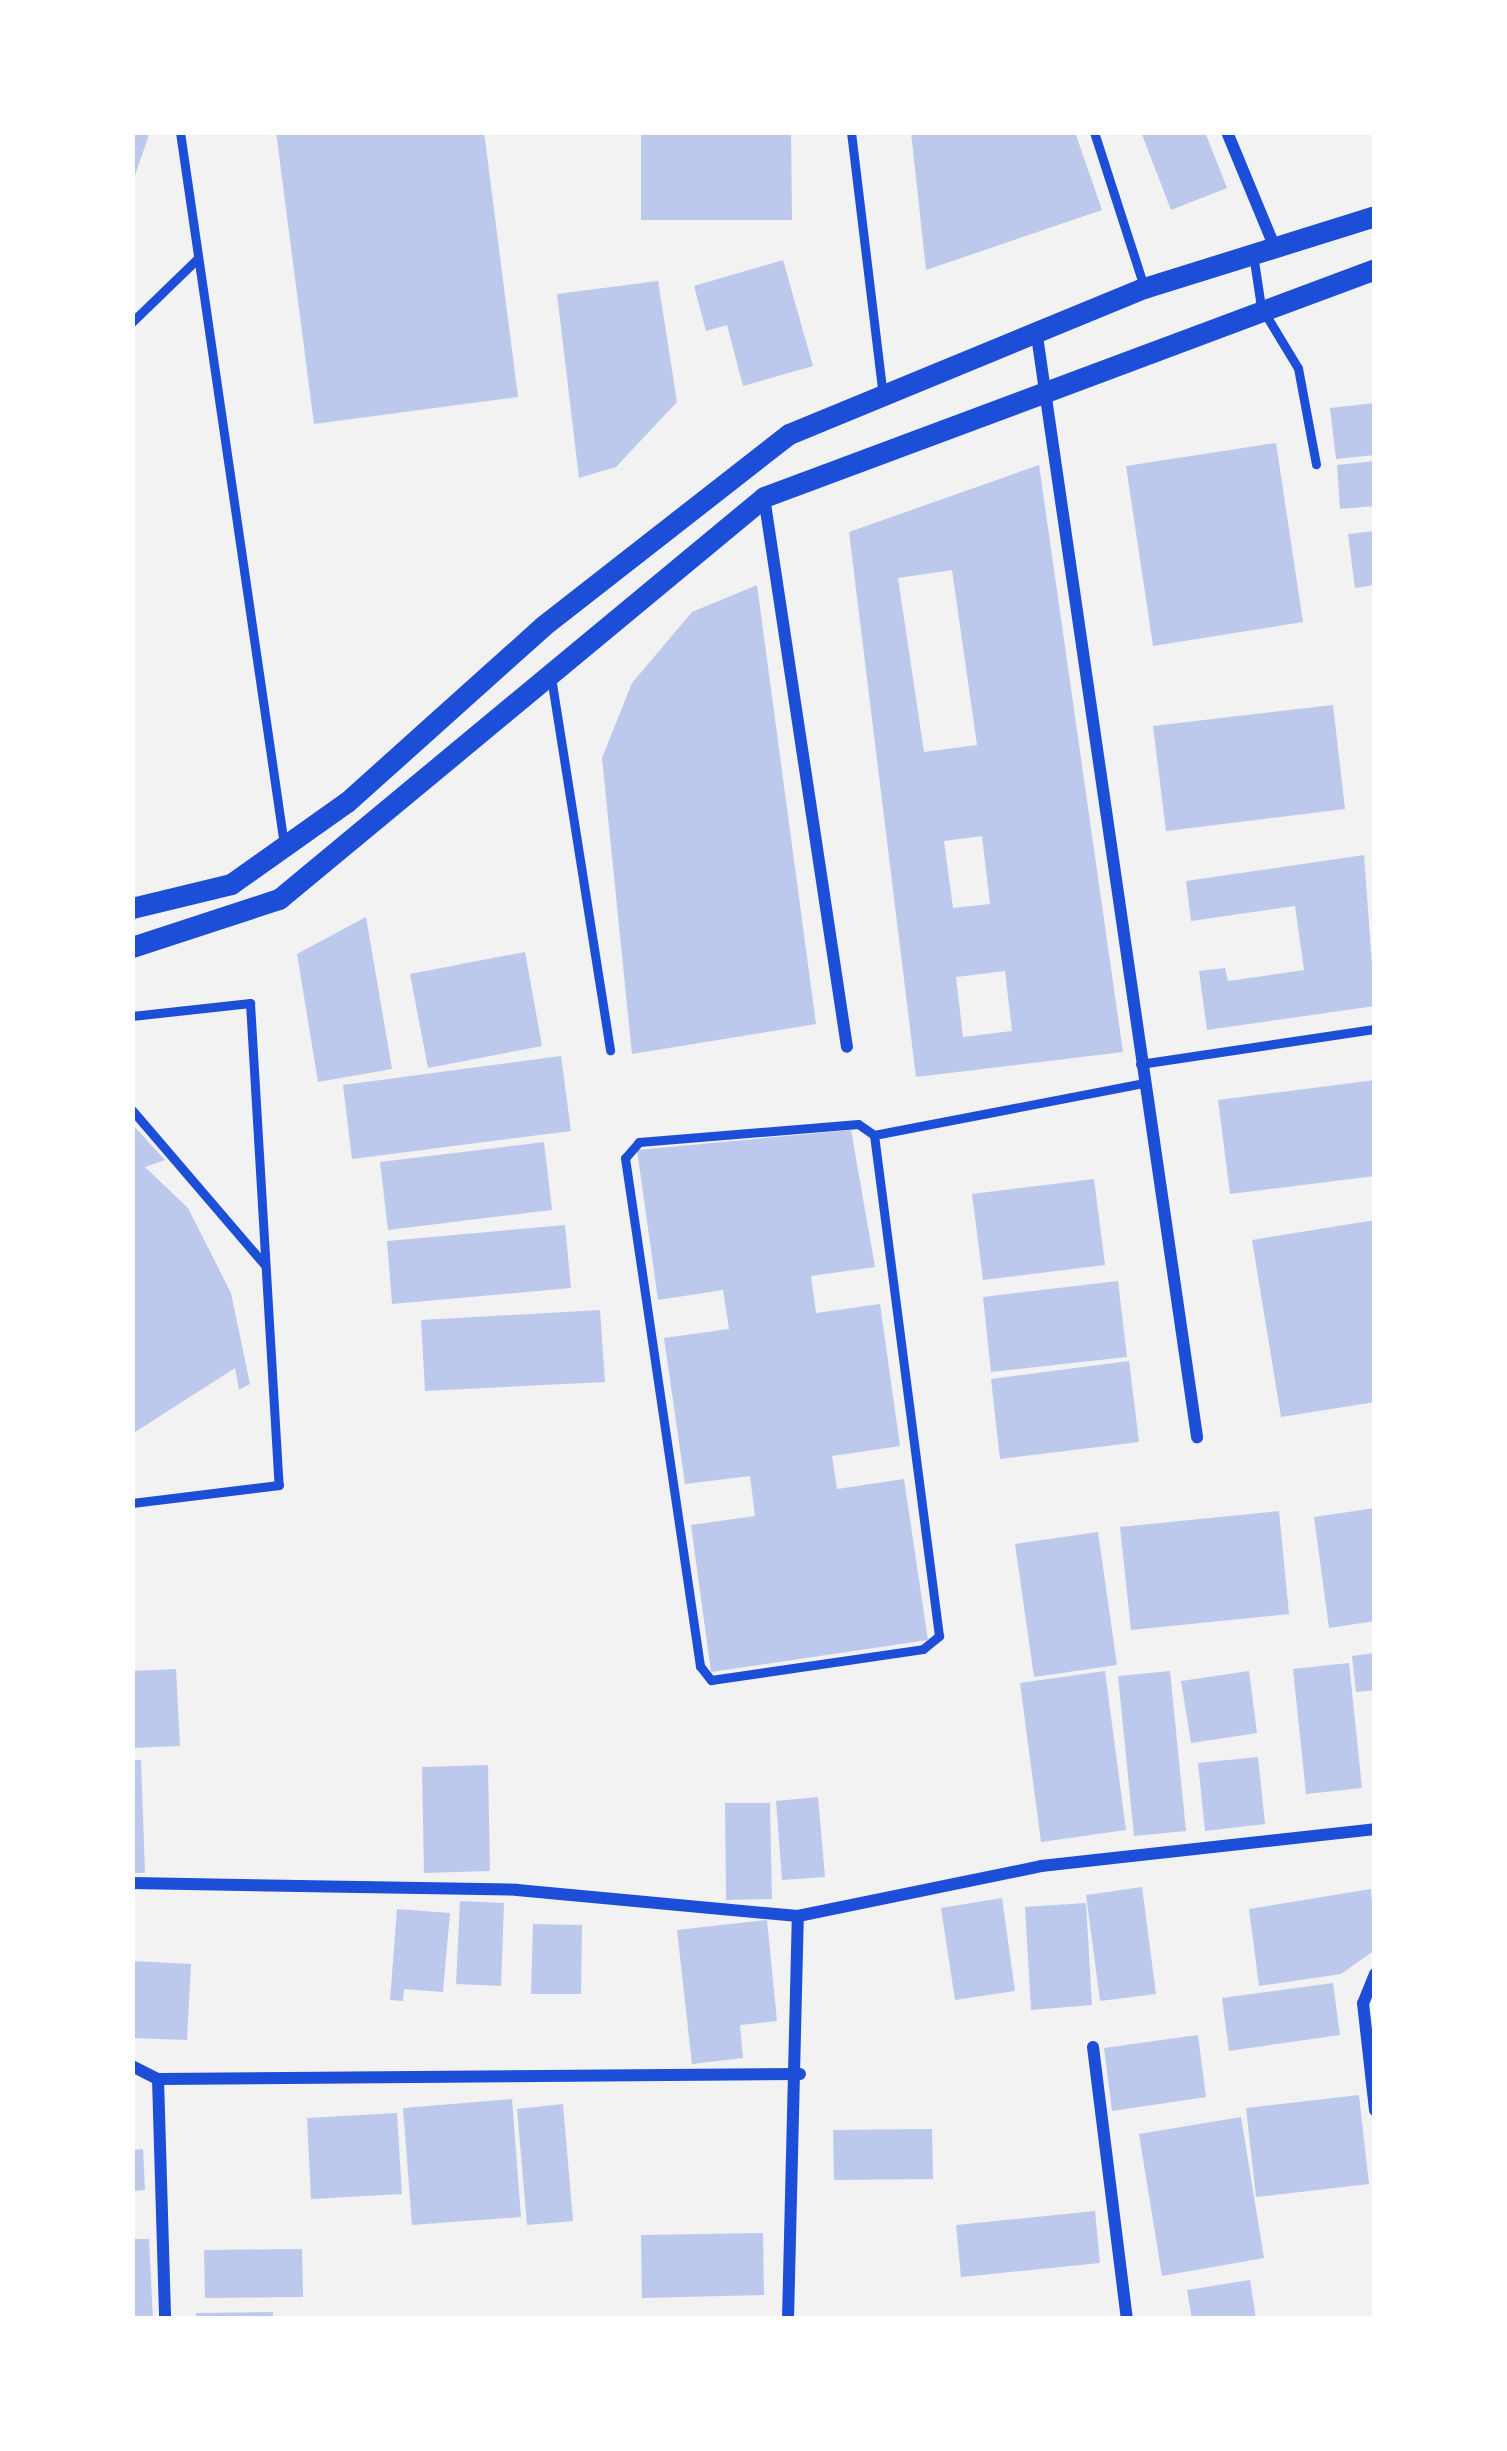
<!DOCTYPE html>
<style>
body{margin:0}
#map{position:relative;width:1507px;height:2451px;overflow:hidden;background:#f2f2f2;font-family:"DejaVu Sans",sans-serif}
div>[style]{position:absolute}
.building>*{inset:0;background:#bdc9ec}
.service>*{height:9px;margin:-4.5px;padding:0 4.5px;transform-origin:4.5px;border-radius:4.5px;background:#1d4ed8}
.minor>*{height:12px;margin:-6px;padding:0 6px;transform-origin:6px;border-radius:6px;background:#1d4ed8}
.tertiary>*{height:21px;margin:-10.5px;padding:0 10.5px;transform-origin:10.5px;border-radius:10.5px;background:#1d4ed8}
span{translate:-50% -50%;white-space:nowrap;text-align:center;line-height:1.15;-webkit-text-stroke:9px #fff;paint-order:stroke}
.frame{position:absolute;inset:0;border:135px solid #fff;pointer-events:none}
</style>
<div id="map">
<div class="building">
<div style="clip-path:polygon(132px 132px,150px 132px,132px 184px)"></div>
<div style="clip-path:polygon(276px 132px,484px 132px,518px 397px,314px 424px)"></div>
<div style="clip-path:polygon(641px 132px,791px 132px,792px 220px,641px 220px)"></div>
<div style="clip-path:polygon(911px 132px,1075px 132px,1102px 210px,926px 270px)"></div>
<div style="clip-path:polygon(1141px 132px,1205px 132px,1227px 188px,1171px 210px)"></div>
<div style="clip-path:polygon(783px 260px,813px 366px,743px 386px,727px 325px,706px 331px,694px 286px)"></div>
<div style="clip-path:polygon(658px 281px,677px 402px,616px 467px,579px 478px,557px 294px)"></div>
<div style="clip-path:polygon(1375px 403px,1375px 455px,1336px 459px,1330px 408px)"></div>
<div style="clip-path:polygon(1276px 443px,1303px 622px,1153px 646px,1126px 466px)"></div>
<div style="clip-path:polygon(1375px 461px,1375px 506px,1340px 509px,1337px 465px)"></div>
<div style="clip-path:polygon(evenodd,1039px 465px,1123px 1052px,916px 1077px,849px 532px,1039px 465px,952px 570px,977px 745px,924px 752px,898px 578px,952px 570px,1039px 465px,982px 836px,990px 904px,953px 908px,944px 841px,982px 836px,1039px 465px,1005px 971px,1012px 1031px,963px 1037px,956px 977px,1005px 971px)"></div>
<div style="clip-path:polygon(1375px 531px,1375px 585px,1355px 588px,1348px 534px)"></div>
<div style="clip-path:polygon(757px 585px,816px 1024px,632px 1054px,602px 758px,632px 683px,692px 612px)"></div>
<div style="clip-path:polygon(1333px 705px,1345px 809px,1166px 831px,1153px 726px)"></div>
<div style="clip-path:polygon(1364px 855px,1375px 1006px,1207px 1030px,1199px 971px,1225px 968px,1228px 981px,1304px 970px,1295px 906px,1191px 921px,1186px 881px)"></div>
<div style="clip-path:polygon(366px 917px,392px 1069px,318px 1082px,297px 954px)"></div>
<div style="clip-path:polygon(525px 952px,542px 1046px,428px 1068px,410px 974px)"></div>
<div style="clip-path:polygon(561px 1056px,571px 1131px,352px 1159px,343px 1085px)"></div>
<div style="clip-path:polygon(1375px 1080px,1375px 1176px,1230px 1194px,1218px 1100px)"></div>
<div style="clip-path:polygon(132px 1124px,165px 1160px,145px 1167px,188px 1208px,231px 1293px,250px 1384px,239px 1390px,235px 1368px,132px 1434px)"></div>
<div style="clip-path:polygon(851px 1130px,875px 1267px,811px 1276px,816px 1313px,880px 1304px,900px 1446px,832px 1456px,837px 1489px,904px 1479px,928px 1640px,711px 1672px,691px 1525px,755px 1516px,750px 1476px,685px 1484px,664px 1338px,729px 1329px,723px 1290px,658px 1300px,637px 1150px)"></div>
<div style="clip-path:polygon(544px 1142px,552px 1210px,388px 1230px,380px 1162px)"></div>
<div style="clip-path:polygon(1094px 1179px,1105px 1265px,983px 1280px,972px 1194px)"></div>
<div style="clip-path:polygon(1375px 1220px,1375px 1402px,1281px 1417px,1252px 1240px)"></div>
<div style="clip-path:polygon(565px 1225px,571px 1288px,392px 1304px,387px 1241px)"></div>
<div style="clip-path:polygon(1118px 1281px,1127px 1357px,991px 1372px,983px 1297px)"></div>
<div style="clip-path:polygon(600px 1310px,605px 1382px,425px 1391px,421px 1320px)"></div>
<div style="clip-path:polygon(1129px 1361px,1139px 1442px,1000px 1459px,991px 1379px)"></div>
<div style="clip-path:polygon(1375px 1508px,1375px 1621px,1329px 1628px,1314px 1517px)"></div>
<div style="clip-path:polygon(1279px 1511px,1289px 1614px,1131px 1630px,1120px 1527px)"></div>
<div style="clip-path:polygon(1098px 1532px,1117px 1665px,1034px 1677px,1015px 1544px)"></div>
<div style="clip-path:polygon(1375px 1653px,1375px 1690px,1356px 1692px,1352px 1656px)"></div>
<div style="clip-path:polygon(1349px 1663px,1362px 1788px,1306px 1794px,1293px 1669px)"></div>
<div style="clip-path:polygon(176px 1669px,180px 1746px,132px 1748px,132px 1671px)"></div>
<div style="clip-path:polygon(1105px 1671px,1126px 1830px,1041px 1842px,1020px 1683px)"></div>
<div style="clip-path:polygon(1170px 1671px,1186px 1831px,1134px 1836px,1118px 1676px)"></div>
<div style="clip-path:polygon(1249px 1671px,1257px 1733px,1191px 1743px,1181px 1681px)"></div>
<div style="clip-path:polygon(1258px 1757px,1265px 1824px,1205px 1831px,1198px 1763px)"></div>
<div style="clip-path:polygon(132px 1760px,141px 1760px,145px 1873px,132px 1873px)"></div>
<div style="clip-path:polygon(488px 1765px,490px 1871px,424px 1873px,422px 1767px)"></div>
<div style="clip-path:polygon(818px 1797px,825px 1877px,782px 1880px,776px 1801px)"></div>
<div style="clip-path:polygon(725px 1803px,770px 1803px,772px 1899px,726px 1900px)"></div>
<div style="clip-path:polygon(1142px 1887px,1156px 1994px,1100px 2001px,1086px 1895px)"></div>
<div style="clip-path:polygon(1371px 1889px,1375px 1950px,1341px 1974px,1259px 1986px,1249px 1909px)"></div>
<div style="clip-path:polygon(1002px 1898px,1015px 1991px,955px 2000px,941px 1908px)"></div>
<div style="clip-path:polygon(460px 1901px,504px 1903px,501px 1986px,456px 1984px)"></div>
<div style="clip-path:polygon(1086px 1903px,1092px 2005px,1031px 2010px,1025px 1907px)"></div>
<div style="clip-path:polygon(397px 1909px,450px 1913px,443px 1992px,404px 1989px,403px 2001px,390px 2000px)"></div>
<div style="clip-path:polygon(767px 1920px,777px 2021px,740px 2025px,743px 2058px,692px 2064px,677px 1930px)"></div>
<div style="clip-path:polygon(533px 1924px,582px 1925px,581px 1994px,531px 1994px)"></div>
<div style="clip-path:polygon(132px 1961px,191px 1964px,187px 2040px,132px 2038px)"></div>
<div style="clip-path:polygon(1333px 1983px,1340px 2035px,1229px 2051px,1222px 1998px)"></div>
<div style="clip-path:polygon(1198px 2035px,1206px 2097px,1112px 2111px,1104px 2048px)"></div>
<div style="clip-path:polygon(1359px 2095px,1369px 2184px,1256px 2197px,1246px 2108px)"></div>
<div style="clip-path:polygon(512px 2099px,521px 2217px,412px 2225px,403px 2108px)"></div>
<div style="clip-path:polygon(563px 2104px,573px 2221px,527px 2225px,517px 2109px)"></div>
<div style="clip-path:polygon(397px 2113px,402px 2194px,311px 2199px,307px 2118px)"></div>
<div style="clip-path:polygon(1241px 2117px,1264px 2258px,1162px 2276px,1139px 2134px)"></div>
<div style="clip-path:polygon(932px 2129px,933px 2179px,834px 2180px,833px 2130px)"></div>
<div style="clip-path:polygon(143px 2149px,145px 2190px,132px 2191px,132px 2150px)"></div>
<div style="clip-path:polygon(1095px 2211px,1100px 2263px,961px 2277px,956px 2225px)"></div>
<div style="clip-path:polygon(763px 2233px,764px 2295px,642px 2298px,641px 2235px)"></div>
<div style="clip-path:polygon(132px 2239px,149px 2239px,153px 2319px,132px 2319px)"></div>
<div style="clip-path:polygon(302px 2249px,303px 2297px,205px 2298px,204px 2250px)"></div>
<div style="clip-path:polygon(1250px 2280px,1256px 2319px,1192px 2319px,1187px 2290px)"></div>
<div style="clip-path:polygon(273px 2312px,273px 2319px,196px 2319px,196px 2313px)"></div>
</div>
<div class="service">
<div style="left:180px;top:132px;width:721px;rotate:81.7deg"></div>
<div style="left:851px;top:132px;width:260px;rotate:83.1deg"></div>
<div style="left:1094px;top:132px;width:163px;rotate:72.1deg"></div>
<div style="left:1253px;top:254px;width:54px;rotate:81.4deg"></div>
<div style="left:1261px;top:307px;width:71px;rotate:58.8deg"></div>
<div style="left:1298px;top:368px;width:98px;rotate:79.4deg"></div>
<div style="left:132px;top:322px;width:91px;rotate:-44.1deg"></div>
<div style="left:551px;top:677px;width:378px;rotate:81deg"></div>
<div style="left:132px;top:1016px;width:119px;rotate:-6.3deg"></div>
<div style="left:250px;top:1003px;width:483px;rotate:86.6deg"></div>
<div style="left:279px;top:1485px;width:148px;rotate:173deg"></div>
<div style="left:1140px;top:1064px;width:238px;rotate:-8.5deg"></div>
<div style="left:132px;top:1110px;width:204px;rotate:49.4deg"></div>
<div style="left:874px;top:1135px;width:19px;rotate:-145deg"></div>
<div style="left:858px;top:1124px;width:220px;rotate:175.3deg"></div>
<div style="left:639px;top:1142px;width:21px;rotate:131deg"></div>
<div style="left:625px;top:1158px;width:514px;rotate:81.6deg"></div>
<div style="left:700px;top:1666px;width:18px;rotate:52deg"></div>
<div style="left:711px;top:1680px;width:214px;rotate:-8.3deg"></div>
<div style="left:923px;top:1649px;width:21px;rotate:-39deg"></div>
<div style="left:939px;top:1636px;width:505px;rotate:-97.39deg"></div>
<div style="left:874px;top:1135px;width:274px;rotate:-10.9deg"></div>
</div>
<div class="minor">
<div style="left:1227px;top:132px;width:120px;rotate:67.5deg"></div>
<div style="left:1036px;top:329px;width:1120px;rotate:81.73deg"></div>
<div style="left:764px;top:497px;width:556px;rotate:81.42deg"></div>
<div style="left:132px;top:1883px;width:385px;rotate:1deg"></div>
<div style="left:517px;top:1890px;width:282px;rotate:5.3deg"></div>
<div style="left:798px;top:1916px;width:248px;rotate:-11.6deg"></div>
<div style="left:1041px;top:1866px;width:336px;rotate:-6.3deg"></div>
<div style="left:1375px;top:1974px;width:31px;rotate:112deg"></div>
<div style="left:1363px;top:2003px;width:108px;rotate:83.6deg"></div>
<div style="left:1093px;top:2047px;width:274px;rotate:82.9deg"></div>
<div style="left:132px;top:2066px;width:29px;rotate:27deg"></div>
<div style="left:158px;top:2079px;width:642px;rotate:-0.45deg"></div>
<div style="left:158px;top:2079px;width:240px;rotate:88.3deg"></div>
<div style="left:788px;top:2319px;width:403px;rotate:-88.6deg"></div>
</div>
<div class="tertiary">
<div style="left:132px;top:908px;width:102px;rotate:-13.6deg"></div>
<div style="left:231px;top:884px;width:142px;rotate:-35.3deg"></div>
<div style="left:347px;top:802px;width:263px;rotate:-41.9deg"></div>
<div style="left:543px;top:626px;width:312px;rotate:-38deg"></div>
<div style="left:789px;top:434px;width:384px;rotate:-22.4deg"></div>
<div style="left:1144px;top:288px;width:242px;rotate:-17.3deg"></div>
<div style="left:132px;top:947px;width:155px;rotate:-18.1deg"></div>
<div style="left:279px;top:899px;width:630px;rotate:-39.65deg"></div>
<div style="left:764px;top:497px;width:652px;rotate:-20.46deg"></div>
</div>
<div class="frame"></div>
</div>
